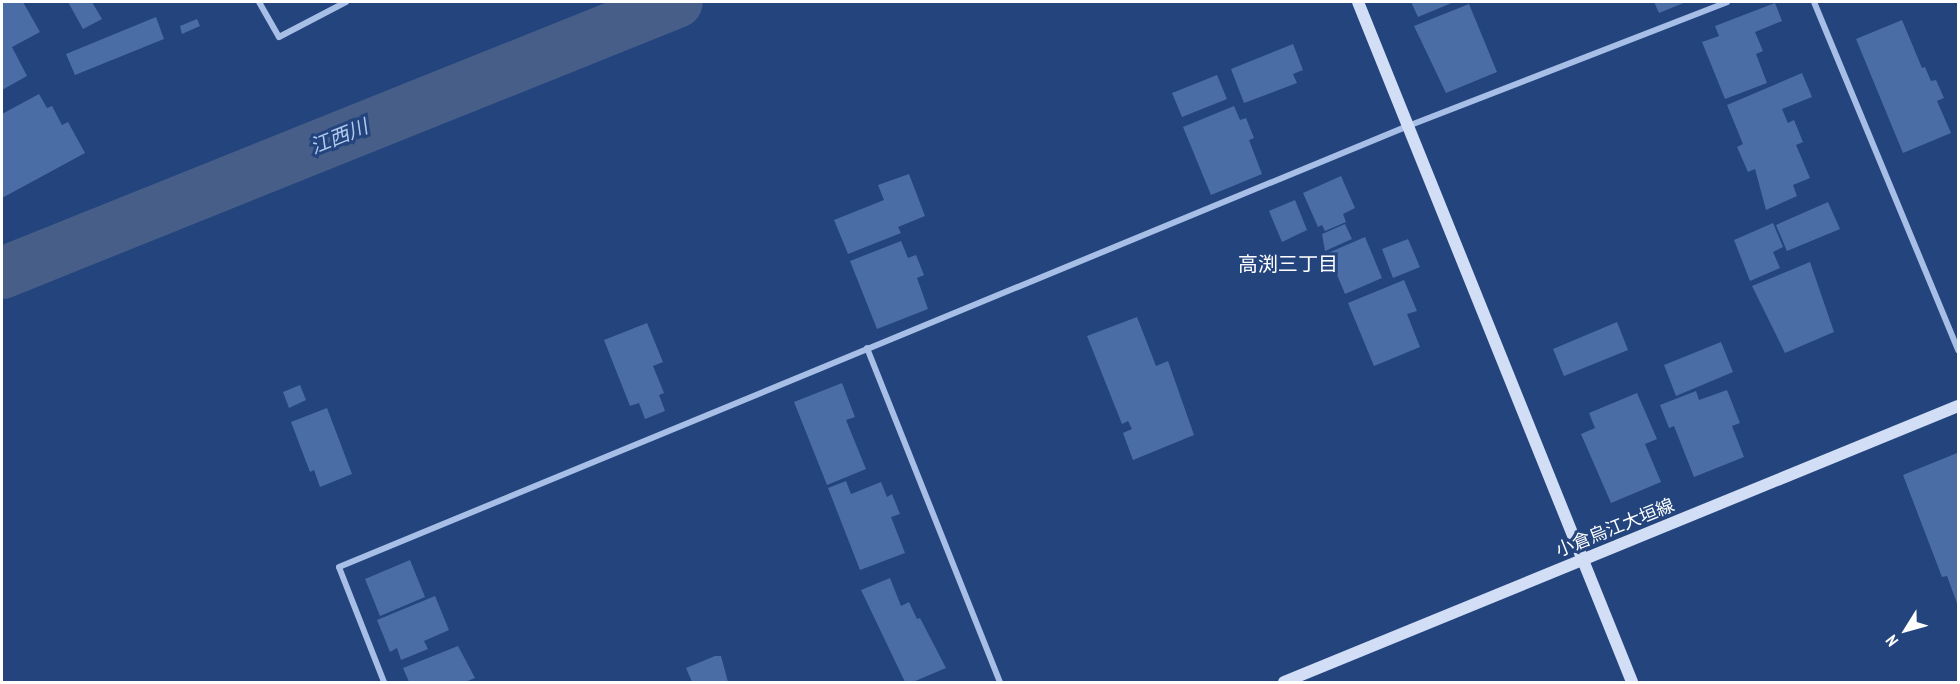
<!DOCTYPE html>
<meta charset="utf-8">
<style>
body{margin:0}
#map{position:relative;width:1960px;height:684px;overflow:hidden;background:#23447d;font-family:"PT Sans Narrow","Noto Sans JP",sans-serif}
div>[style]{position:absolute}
.river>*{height:52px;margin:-26px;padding:0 26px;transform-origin:26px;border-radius:26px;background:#465e88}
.building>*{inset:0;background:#4b6da6}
.street>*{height:6px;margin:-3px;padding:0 3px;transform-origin:3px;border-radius:3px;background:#a7bfe6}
.secondary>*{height:12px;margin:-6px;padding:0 6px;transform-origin:6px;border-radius:6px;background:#d1def5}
span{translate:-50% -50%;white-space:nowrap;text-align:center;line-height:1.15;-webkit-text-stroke:6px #23447d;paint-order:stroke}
.street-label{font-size:18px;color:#fff}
.water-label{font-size:20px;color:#b2c9ee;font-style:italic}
.neighbourhood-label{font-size:20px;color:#fff}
.frame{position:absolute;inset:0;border:3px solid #fff;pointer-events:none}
.north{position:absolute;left:1876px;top:600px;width:60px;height:60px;-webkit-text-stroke:4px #23447d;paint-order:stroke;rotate:233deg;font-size:16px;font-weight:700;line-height:24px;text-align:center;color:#fff}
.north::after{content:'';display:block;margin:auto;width:21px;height:27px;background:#fff;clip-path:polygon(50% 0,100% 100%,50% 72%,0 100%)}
</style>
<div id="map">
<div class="river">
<div style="left:2px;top:273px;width:727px;rotate:-21.87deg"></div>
</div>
<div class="building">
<div style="clip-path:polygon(2px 2px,23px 2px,40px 32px,12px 47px,27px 76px,2px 90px)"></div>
<div style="clip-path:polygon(68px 2px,92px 2px,102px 19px,83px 29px)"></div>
<div style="clip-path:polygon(1411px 2px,1454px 2px,1418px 17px)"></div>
<div style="clip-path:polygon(1654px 2px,1686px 2px,1659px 13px)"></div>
<div style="clip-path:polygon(1775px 3px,1782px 21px,1755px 32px,1763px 51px,1756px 54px,1767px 83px,1725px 99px,1702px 42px,1719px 36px,1715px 26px)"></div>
<div style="clip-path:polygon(1469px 4px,1497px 72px,1446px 93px,1414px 26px)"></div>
<div style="clip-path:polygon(156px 17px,164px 39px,75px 75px,66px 54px)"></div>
<div style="clip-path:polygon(197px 19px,200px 26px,182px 34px,180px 26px)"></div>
<div style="clip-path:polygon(1902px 20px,1922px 68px,1925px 67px,1931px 81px,1936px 80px,1944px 98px,1937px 101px,1951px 133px,1903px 153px,1856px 39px)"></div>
<div style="clip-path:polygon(1293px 44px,1303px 70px,1293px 74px,1297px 83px,1244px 103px,1231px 69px)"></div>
<div style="clip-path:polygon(1802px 73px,1812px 97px,1782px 109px,1788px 123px,1794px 120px,1803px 142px,1796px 145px,1810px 178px,1793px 185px,1797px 196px,1766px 210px,1755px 169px,1748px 172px,1737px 147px,1743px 144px,1727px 105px)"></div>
<div style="clip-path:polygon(1217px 75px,1227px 99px,1182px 117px,1172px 93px)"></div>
<div style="clip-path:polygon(39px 94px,47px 108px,52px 106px,62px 125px,68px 122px,85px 153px,2px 198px,2px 114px)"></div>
<div style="clip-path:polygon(1234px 106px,1240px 120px,1246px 118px,1254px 138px,1249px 140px,1262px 174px,1211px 195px,1183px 127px)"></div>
<div style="clip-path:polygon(909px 174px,925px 216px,898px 227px,901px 233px,848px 254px,834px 220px,884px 200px,878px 185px)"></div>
<div style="clip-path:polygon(1341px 176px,1355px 208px,1343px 214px,1346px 222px,1325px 231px,1322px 225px,1318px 227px,1303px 193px)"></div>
<div style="clip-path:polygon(1295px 200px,1307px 230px,1282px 242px,1269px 211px)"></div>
<div style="clip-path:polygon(1828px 202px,1840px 229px,1787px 251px,1776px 225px)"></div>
<div style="clip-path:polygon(1773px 223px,1783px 247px,1773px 252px,1780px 268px,1750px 281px,1734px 240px)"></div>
<div style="clip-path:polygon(1345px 224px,1352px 239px,1325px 251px,1322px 234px)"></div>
<div style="clip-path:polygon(1365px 237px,1382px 278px,1345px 294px,1328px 253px)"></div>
<div style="clip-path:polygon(1408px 239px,1420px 267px,1393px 278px,1382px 249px)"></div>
<div style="clip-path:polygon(901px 241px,908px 258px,916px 255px,924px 275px,917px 278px,928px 309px,877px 329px,850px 261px)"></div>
<div style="clip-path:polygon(1810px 262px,1834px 332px,1785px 353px,1752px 286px)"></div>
<div style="clip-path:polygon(1404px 280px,1417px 311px,1407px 314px,1420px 347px,1374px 366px,1348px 303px)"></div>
<div style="clip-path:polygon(1137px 317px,1156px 366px,1168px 361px,1194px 435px,1133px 460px,1123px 433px,1132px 429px,1128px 421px,1122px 424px,1087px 336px)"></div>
<div style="clip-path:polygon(1617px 322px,1628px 350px,1564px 376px,1553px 349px)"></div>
<div style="clip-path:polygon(647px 323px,663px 362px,653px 366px,664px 393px,659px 395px,665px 411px,645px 419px,639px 403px,630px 406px,604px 340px)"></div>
<div style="clip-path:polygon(1721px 342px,1733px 372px,1676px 396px,1664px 365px)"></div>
<div style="clip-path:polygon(842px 383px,855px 417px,846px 420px,866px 469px,827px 485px,794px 402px)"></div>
<div style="clip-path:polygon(300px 385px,306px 400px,289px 408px,283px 392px)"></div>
<div style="clip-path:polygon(1727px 390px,1740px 423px,1732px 426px,1744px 457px,1694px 477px,1674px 426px,1669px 428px,1660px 405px,1696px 391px,1699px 400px)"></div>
<div style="clip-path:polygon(1637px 393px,1657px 439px,1645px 444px,1661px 482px,1611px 503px,1581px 434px,1595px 428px,1589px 413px)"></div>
<div style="clip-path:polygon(327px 408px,352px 474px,320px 487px,314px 470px,310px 472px,291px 422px)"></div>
<div style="clip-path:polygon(1957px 453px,1958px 456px,1958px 606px,1947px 576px,1942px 577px,1903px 475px)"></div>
<div style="clip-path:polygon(846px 481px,851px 494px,881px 482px,887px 497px,892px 494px,900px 514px,891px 517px,905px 553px,860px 570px,828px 488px)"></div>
<div style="clip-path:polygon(410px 560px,425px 597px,380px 616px,365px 579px)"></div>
<div style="clip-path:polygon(890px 578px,901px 606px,909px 602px,917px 619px,920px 618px,946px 668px,913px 682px,905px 682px,861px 590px)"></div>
<div style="clip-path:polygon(435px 596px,449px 630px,424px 641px,428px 649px,401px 660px,397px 648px,390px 652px,377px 620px)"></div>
<div style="clip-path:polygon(458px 646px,475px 678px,465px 682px,409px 682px,403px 668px)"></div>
<div style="clip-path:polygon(715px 656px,721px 656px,728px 682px,692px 682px,686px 668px)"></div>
</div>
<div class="street">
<div style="left:259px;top:2px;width:40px;rotate:60.3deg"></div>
<div style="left:279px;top:37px;width:76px;rotate:-27.6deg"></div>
<div style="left:1814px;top:2px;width:377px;rotate:67.5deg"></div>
<div style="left:867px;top:348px;width:360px;rotate:68.3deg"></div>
<div style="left:384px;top:682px;width:123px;rotate:-111.4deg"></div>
<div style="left:339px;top:567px;width:1156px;rotate:-22.42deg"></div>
<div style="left:1408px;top:126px;width:342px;rotate:-21.2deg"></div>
</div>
<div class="secondary">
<div style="left:1358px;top:2px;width:733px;rotate:68.05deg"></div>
<div style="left:1284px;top:682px;width:728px;rotate:-22.27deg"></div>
</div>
<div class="street-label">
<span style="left:1615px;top:528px;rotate:-22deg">小倉烏江大垣線</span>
</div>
<div class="water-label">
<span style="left:339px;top:137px;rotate:-22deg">江西川</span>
</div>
<div class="neighbourhood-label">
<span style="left:1288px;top:264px">高渕三丁目</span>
</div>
<div class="frame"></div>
<div class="north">N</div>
</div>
